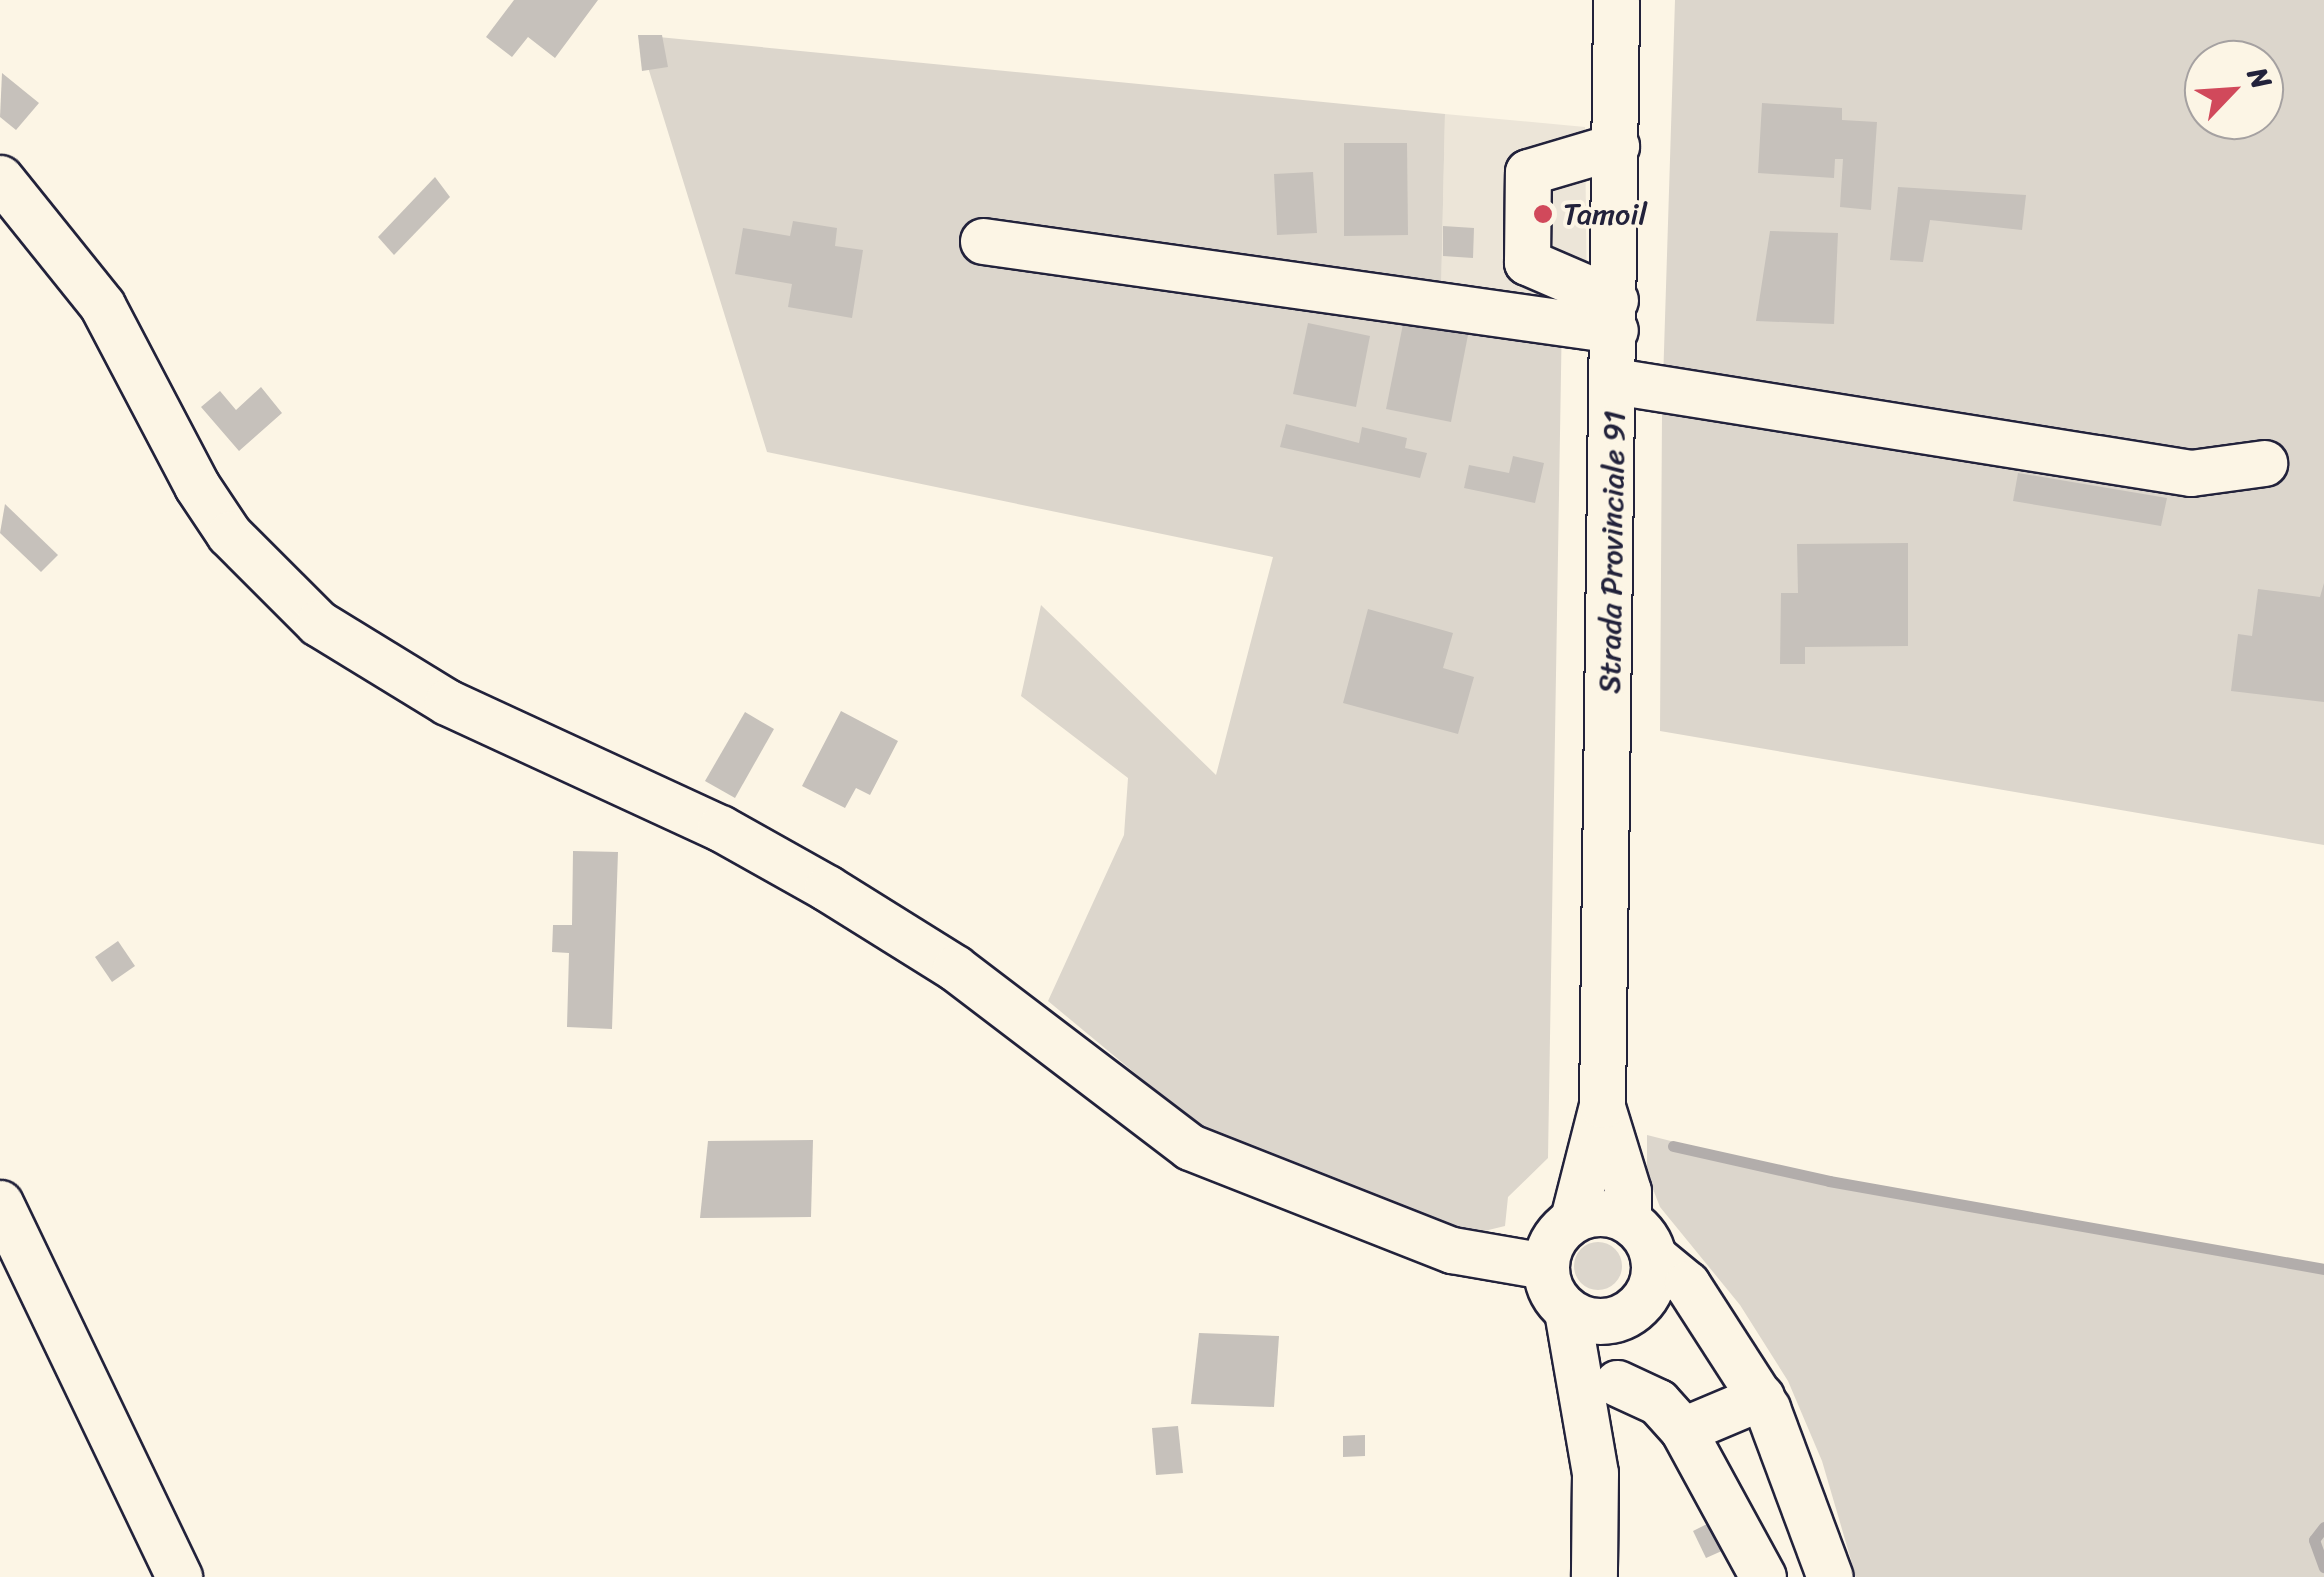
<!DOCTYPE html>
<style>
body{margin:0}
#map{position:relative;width:2324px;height:1577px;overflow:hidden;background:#fcf5e5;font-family:Sriracha,sans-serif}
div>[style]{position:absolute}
.built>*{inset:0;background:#ece5d8}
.green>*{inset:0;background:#dcd6cc}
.round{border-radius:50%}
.stream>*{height:11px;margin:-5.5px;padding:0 5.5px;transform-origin:5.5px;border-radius:5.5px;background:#b2adab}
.building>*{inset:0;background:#c6c1bb}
.roads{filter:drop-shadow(2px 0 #22223b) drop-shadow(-2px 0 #22223b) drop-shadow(0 2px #22223b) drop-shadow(0 -2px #22223b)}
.minor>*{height:45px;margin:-22.5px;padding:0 22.5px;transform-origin:22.5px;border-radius:22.5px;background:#fcf5e5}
.minor>.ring{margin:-22.5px;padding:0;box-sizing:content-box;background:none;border:45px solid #fcf5e5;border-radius:50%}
.dots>*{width:28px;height:28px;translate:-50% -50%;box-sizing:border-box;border:5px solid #fcf5e5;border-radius:50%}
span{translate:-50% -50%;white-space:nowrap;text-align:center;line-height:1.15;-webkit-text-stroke:8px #fcf5e5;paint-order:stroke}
.poi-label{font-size:30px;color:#22223b}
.left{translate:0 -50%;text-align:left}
.street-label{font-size:30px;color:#22223b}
.north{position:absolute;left:2184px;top:40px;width:100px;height:100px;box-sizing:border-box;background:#fcf5e5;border:2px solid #a5a1a1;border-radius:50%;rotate:65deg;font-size:28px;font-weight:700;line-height:40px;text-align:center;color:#22223b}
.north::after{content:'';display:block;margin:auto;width:35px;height:45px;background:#d1495b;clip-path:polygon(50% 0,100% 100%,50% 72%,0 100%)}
</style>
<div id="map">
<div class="built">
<div style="clip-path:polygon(1445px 114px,1585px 127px,1587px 309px,1441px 294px)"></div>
</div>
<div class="green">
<div style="clip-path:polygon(evenodd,1675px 0,2324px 0,2324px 845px,1660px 731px,1662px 414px,1675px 0,2204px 60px,2264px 60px,2264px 120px,2204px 120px,2204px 60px)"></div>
<div style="clip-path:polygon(638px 35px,1445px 114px,1441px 294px,1562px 313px,1548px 1158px,1508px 1197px,1505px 1226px,1476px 1233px,1423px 1225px,1200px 1127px,1048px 1001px,1124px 835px,1128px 778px,1021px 696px,1041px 605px,1216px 775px,1273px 557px,767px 452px)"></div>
<div style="clip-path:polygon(1647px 1135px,1829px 1181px,2324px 1269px,2324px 1577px,1856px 1577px,1822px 1461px,1788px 1381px,1740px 1305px,1660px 1207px,1647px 1174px)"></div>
<div class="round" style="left:1574px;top:1242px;width:48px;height:48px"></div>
</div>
<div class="stream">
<div style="left:1673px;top:1146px;width:160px;rotate:12.6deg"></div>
<div style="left:1829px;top:1181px;width:503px;rotate:10.08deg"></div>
<div style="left:2324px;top:1527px;width:16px;rotate:128deg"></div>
<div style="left:2314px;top:1540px;width:29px;rotate:70deg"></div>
</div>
<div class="building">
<div style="clip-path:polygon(514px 0,598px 0,555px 58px,528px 37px,512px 57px,486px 37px)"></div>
<div style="clip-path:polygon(638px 35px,662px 35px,668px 67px,642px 71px)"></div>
<div style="clip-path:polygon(2px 73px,39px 103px,16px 130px,0 117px)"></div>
<div style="clip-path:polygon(1762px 103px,1842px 108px,1842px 120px,1877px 122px,1871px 210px,1840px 207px,1843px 159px,1835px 159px,1834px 178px,1758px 173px)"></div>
<div style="clip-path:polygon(1344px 143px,1407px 143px,1408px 235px,1344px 236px)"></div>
<div style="clip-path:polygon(1313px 172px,1317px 233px,1277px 235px,1274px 174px)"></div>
<div style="clip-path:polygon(435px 177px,450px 197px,394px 255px,378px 237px)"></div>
<div style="clip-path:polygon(1898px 187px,2026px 195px,2022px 230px,1930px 220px,1923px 262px,1890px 260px)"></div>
<div style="clip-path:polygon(793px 221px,837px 228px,835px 246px,863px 250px,852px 318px,788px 307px,792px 284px,735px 274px,743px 228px,790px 236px)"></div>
<div style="clip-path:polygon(1443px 226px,1474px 228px,1473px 258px,1443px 256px)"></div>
<div style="clip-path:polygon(1770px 231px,1838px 233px,1834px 324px,1756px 321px)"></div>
<div style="clip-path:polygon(1308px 323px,1370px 336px,1356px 407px,1293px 394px)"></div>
<div style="clip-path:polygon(1403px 324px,1468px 335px,1451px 422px,1386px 409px)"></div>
<div style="clip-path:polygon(261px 387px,282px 413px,239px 451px,201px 407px,220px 391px,236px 410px)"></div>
<div style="clip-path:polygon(1286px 424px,1359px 443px,1362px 427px,1407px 438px,1405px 448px,1427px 453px,1420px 478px,1280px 447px)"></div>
<div style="clip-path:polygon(1513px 456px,1544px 463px,1535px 503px,1464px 488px,1469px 465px,1509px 473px)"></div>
<div style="clip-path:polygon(2018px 473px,2167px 498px,2161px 526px,2013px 501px)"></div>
<div style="clip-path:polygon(5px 504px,58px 555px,41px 572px,0 533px)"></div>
<div style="clip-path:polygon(1908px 543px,1908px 646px,1805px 647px,1805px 664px,1780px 664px,1781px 593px,1798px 593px,1797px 544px)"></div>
<div style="clip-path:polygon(2324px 583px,2324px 702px,2231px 691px,2238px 634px,2252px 636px,2258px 589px,2320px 597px)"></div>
<div style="clip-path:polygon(1368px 609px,1453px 633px,1443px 668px,1474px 677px,1458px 734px,1343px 703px)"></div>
<div style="clip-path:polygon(841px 711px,898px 741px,870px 795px,856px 788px,845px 808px,802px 786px)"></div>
<div style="clip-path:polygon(745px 712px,774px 729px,735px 798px,705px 781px)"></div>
<div style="clip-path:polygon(573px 851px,618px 852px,612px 1029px,567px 1027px,569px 953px,552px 952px,553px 925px,572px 925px)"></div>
<div style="clip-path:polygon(118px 941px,135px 966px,112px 982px,95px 957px)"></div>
<div style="clip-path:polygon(813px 1140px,811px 1217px,700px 1218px,708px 1141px)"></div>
<div style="clip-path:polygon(1199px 1333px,1279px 1336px,1274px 1407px,1191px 1404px)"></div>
<div style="clip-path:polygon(1178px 1426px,1183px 1473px,1156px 1475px,1152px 1428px)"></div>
<div style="clip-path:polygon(1365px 1435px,1365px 1456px,1343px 1457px,1343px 1436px)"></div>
<div style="clip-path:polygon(1709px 1523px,1724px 1550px,1706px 1558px,1693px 1531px)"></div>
</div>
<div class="roads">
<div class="minor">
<div style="left:0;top:178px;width:163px;rotate:51.2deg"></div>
<div style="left:102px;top:305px;width:204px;rotate:62.3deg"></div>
<div style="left:197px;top:486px;width:58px;rotate:56.3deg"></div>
<div style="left:229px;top:534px;width:126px;rotate:45deg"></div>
<div style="left:318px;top:623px;width:151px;rotate:31.5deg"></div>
<div style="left:447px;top:702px;width:301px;rotate:24.8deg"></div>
<div style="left:720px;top:828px;width:123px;rotate:29.3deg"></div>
<div style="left:827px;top:888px;width:151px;rotate:32deg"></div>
<div style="left:955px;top:968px;width:295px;rotate:37.3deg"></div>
<div style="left:1190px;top:1147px;width:282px;rotate:21.5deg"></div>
<div style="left:1452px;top:1250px;width:94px;rotate:9.8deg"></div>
<div style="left:983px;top:241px;width:638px;rotate:8.02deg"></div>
<div style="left:1615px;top:300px;width:96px;rotate:-156.6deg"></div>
<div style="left:1527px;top:262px;width:90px;rotate:-89.4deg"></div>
<div style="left:1528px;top:172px;width:92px;rotate:-16.5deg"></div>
<div style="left:1614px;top:381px;width:584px;rotate:9.06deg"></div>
<div style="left:2191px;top:473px;width:74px;rotate:-7.8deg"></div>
<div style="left:1602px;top:1107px;width:88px;rotate:72.8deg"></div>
<div style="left:1628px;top:1191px;width:28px;rotate:90deg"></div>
<div style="left:0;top:1203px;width:415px;rotate:64.4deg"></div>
<div class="ring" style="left:1546px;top:1213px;width:63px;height:63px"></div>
<div style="left:1573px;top:1219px;width:118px;rotate:-75.7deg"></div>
<div style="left:1602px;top:1105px;width:1105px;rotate:-89.27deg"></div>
<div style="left:1653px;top:1256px;width:44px;rotate:39.5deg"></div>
<div style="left:1687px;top:1284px;width:148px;rotate:57.2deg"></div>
<div style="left:1767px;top:1408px;width:180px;rotate:69.6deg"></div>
<div style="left:1567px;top:1311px;width:164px;rotate:80.2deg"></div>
<div style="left:1595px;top:1473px;width:104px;rotate:90.6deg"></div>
<div style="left:1617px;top:1383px;width:45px;rotate:24.9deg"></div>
<div style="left:1658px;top:1402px;width:38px;rotate:48deg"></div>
<div style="left:1683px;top:1430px;width:167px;rotate:61.4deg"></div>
<div style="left:1683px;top:1430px;width:85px;rotate:-22.9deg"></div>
</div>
</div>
<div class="dots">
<div style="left:1543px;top:214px;background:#d1495b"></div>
</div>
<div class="poi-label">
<span class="left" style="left:1563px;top:214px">Tamoil</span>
</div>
<div class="street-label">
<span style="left:1612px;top:552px;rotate:-89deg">Strada Provinciale 91</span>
</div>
<div class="north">N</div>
</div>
